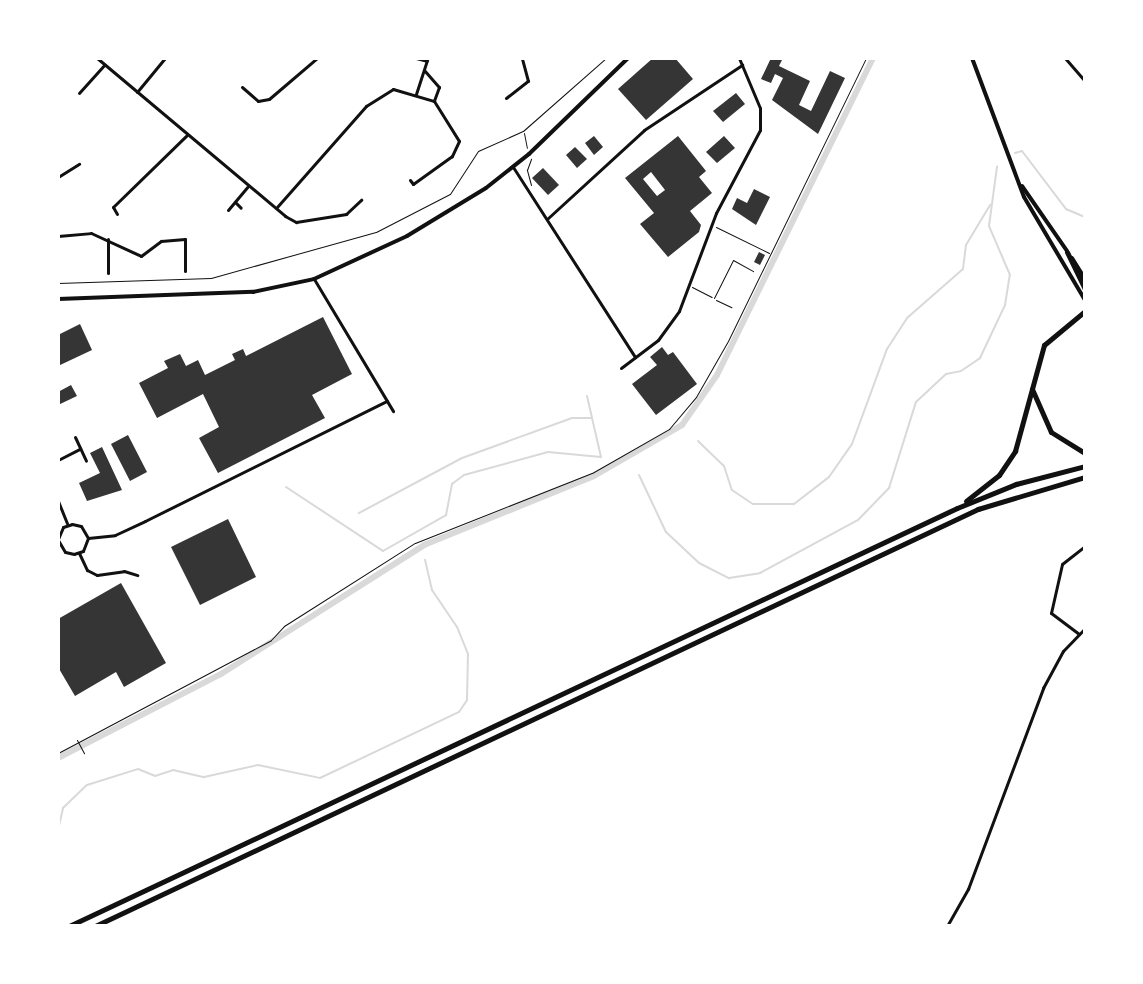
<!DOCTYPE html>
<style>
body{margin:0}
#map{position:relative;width:1143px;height:984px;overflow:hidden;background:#fff;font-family:"Golos Text",sans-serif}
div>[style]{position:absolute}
.stream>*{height:2px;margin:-1px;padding:0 1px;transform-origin:1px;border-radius:1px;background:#d9d9d9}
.canal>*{height:6px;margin:-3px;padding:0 3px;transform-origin:3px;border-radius:3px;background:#d9d9d9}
.building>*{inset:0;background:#353535}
.path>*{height:1px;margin:-0.5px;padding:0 0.5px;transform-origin:0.5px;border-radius:0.5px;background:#111}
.service>*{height:1px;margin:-0.5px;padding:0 0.5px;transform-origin:0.5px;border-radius:0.5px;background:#111}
.minor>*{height:3px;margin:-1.5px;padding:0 1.5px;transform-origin:1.5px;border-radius:1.5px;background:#111}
.tertiary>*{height:3px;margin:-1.5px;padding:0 1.5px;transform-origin:1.5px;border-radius:1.5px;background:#111}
.secondary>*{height:4px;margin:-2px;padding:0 2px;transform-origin:2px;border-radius:2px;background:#111}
.trunk>*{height:5px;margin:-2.5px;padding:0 2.5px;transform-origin:2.5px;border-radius:2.5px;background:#111}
span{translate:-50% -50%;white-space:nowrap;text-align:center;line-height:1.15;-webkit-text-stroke:6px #fff;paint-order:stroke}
.frame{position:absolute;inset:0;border:60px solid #fff;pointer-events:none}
</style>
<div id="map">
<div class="stream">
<div style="left:1015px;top:153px;width:7px;rotate:-16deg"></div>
<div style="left:1022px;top:151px;width:73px;rotate:52.8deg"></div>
<div style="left:1066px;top:209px;width:21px;rotate:23deg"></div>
<div style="left:587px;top:396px;width:23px;rotate:77deg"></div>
<div style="left:698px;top:441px;width:36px;rotate:44deg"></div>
<div style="left:724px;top:466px;width:25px;rotate:72deg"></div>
<div style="left:732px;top:490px;width:25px;rotate:34deg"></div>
<div style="left:753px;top:504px;width:41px"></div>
<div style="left:794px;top:504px;width:44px;rotate:-37.6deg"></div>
<div style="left:829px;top:477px;width:40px;rotate:-55.1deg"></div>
<div style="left:852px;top:444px;width:101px;rotate:-69.8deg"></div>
<div style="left:887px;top:349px;width:37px;rotate:-57deg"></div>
<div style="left:907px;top:318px;width:74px;rotate:-41.2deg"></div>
<div style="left:963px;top:269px;width:24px;rotate:-83deg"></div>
<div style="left:966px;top:245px;width:47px;rotate:-59deg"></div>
<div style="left:639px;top:475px;width:63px;rotate:64.7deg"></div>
<div style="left:666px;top:532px;width:45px;rotate:43.2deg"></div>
<div style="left:699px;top:563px;width:34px;rotate:27deg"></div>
<div style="left:729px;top:578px;width:31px;rotate:-9deg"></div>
<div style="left:760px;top:573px;width:111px;rotate:-28.4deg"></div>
<div style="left:858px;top:520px;width:45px;rotate:-45.9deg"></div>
<div style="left:889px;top:488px;width:90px;rotate:-72.6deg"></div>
<div style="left:916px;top:402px;width:41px;rotate:-43deg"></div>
<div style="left:946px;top:374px;width:15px;rotate:-11deg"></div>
<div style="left:961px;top:371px;width:23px;rotate:-34deg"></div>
<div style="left:980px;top:358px;width:59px;rotate:-64.7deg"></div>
<div style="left:1005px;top:305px;width:30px;rotate:-81deg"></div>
<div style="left:1010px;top:275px;width:53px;rotate:-113.2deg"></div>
<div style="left:989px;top:226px;width:60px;rotate:-82.3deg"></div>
<div style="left:286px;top:487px;width:116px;rotate:33.4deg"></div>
<div style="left:383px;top:551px;width:73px;rotate:-29.7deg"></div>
<div style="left:446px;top:515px;width:32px;rotate:-79deg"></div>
<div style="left:452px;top:484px;width:15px;rotate:-37deg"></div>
<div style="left:464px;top:475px;width:87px;rotate:-15.3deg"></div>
<div style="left:548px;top:452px;width:53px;rotate:5.4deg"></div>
<div style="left:601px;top:457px;width:40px;rotate:-103deg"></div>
<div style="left:592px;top:418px;width:20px;rotate:180deg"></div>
<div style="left:572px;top:418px;width:117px;rotate:160deg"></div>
<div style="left:462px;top:458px;width:117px;rotate:151.9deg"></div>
<div style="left:58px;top:830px;width:23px;rotate:-77deg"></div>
<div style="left:63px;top:808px;width:33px;rotate:-44deg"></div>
<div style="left:87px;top:785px;width:53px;rotate:-17.4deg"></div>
<div style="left:138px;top:769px;width:18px;rotate:22deg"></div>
<div style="left:155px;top:776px;width:19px;rotate:-18deg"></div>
<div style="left:173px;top:770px;width:32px;rotate:13deg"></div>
<div style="left:204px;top:777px;width:55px;rotate:-12.5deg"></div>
<div style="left:258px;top:765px;width:63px;rotate:11.8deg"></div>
<div style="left:320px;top:778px;width:154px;rotate:-25.4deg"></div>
<div style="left:459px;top:712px;width:14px;rotate:-56deg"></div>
<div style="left:467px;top:700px;width:46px;rotate:-88.8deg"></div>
<div style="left:468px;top:654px;width:29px;rotate:-112deg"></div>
<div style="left:457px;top:627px;width:45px;rotate:-124deg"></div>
<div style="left:432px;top:590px;width:31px;rotate:-103deg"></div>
</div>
<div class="canal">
<div style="left:58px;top:758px;width:183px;rotate:-27.3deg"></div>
<div style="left:221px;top:674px;width:241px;rotate:-32.4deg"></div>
<div style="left:424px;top:545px;width:183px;rotate:-22.1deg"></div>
<div style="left:594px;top:476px;width:102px;rotate:-30.1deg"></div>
<div style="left:682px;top:425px;width:61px;rotate:-55deg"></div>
<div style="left:717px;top:375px;width:353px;rotate:-63.8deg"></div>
</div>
<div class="building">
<div style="clip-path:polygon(653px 58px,675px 58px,693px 79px,646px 120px,618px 89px)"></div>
<div style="clip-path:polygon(771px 58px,783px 58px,779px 66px,810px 81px,799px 105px,811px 111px,830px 71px,845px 78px,818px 134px,772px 100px,783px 78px,775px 74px,771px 83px,761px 79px)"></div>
<div style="clip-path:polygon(736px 93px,745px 104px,723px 122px,713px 111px)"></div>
<div style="clip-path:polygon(594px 136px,603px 147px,594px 155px,585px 143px)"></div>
<div style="clip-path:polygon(evenodd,678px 136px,706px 171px,699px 177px,712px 193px,690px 211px,701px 225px,699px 232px,668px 257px,640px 224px,654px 213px,625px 178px,678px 136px,651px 172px,665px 190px,657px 196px,643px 179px,651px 172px)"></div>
<div style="clip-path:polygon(724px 136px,735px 148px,717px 163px,706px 152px)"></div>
<div style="clip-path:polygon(575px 147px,587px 159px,577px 168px,566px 155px)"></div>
<div style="clip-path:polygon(543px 168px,559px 185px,548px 195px,532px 178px)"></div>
<div style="clip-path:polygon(754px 189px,770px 197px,756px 225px,732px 209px,737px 198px,747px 203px)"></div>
<div style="clip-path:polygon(759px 252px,765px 255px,760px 265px,754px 262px)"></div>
<div style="clip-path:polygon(323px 317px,352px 374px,312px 395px,325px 418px,218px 473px,199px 438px,219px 427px,203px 394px,157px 418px,139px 383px,168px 368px,164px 361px,180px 354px,186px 366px,198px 360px,205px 375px,235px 360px,232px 354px,243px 349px,246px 356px)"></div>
<div style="clip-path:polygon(80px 324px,92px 350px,58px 366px,58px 335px)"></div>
<div style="clip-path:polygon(662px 347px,668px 355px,673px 352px,697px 384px,656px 415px,632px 384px,657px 365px,650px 357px)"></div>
<div style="clip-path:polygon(71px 385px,77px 396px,58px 405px,58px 392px)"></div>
<div style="clip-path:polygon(128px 435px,147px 472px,130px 481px,111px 444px)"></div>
<div style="clip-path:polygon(102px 447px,122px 490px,87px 501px,79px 483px,100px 473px,90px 453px)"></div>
<div style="clip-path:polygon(228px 519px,256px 577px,200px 605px,171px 547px)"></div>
<div style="clip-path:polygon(121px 583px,166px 663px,124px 687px,116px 672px,75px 696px,58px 667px,58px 619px)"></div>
</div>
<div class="path">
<div style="left:524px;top:133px;width:15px;rotate:79deg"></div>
<div style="left:531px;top:185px;width:16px;rotate:-105deg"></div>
<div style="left:527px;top:170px;width:12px;rotate:-70deg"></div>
<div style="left:716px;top:227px;width:59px;rotate:26.1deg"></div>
<div style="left:58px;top:283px;width:153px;rotate:-1.9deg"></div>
<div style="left:211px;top:278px;width:171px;rotate:-15.6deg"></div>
<div style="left:376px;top:232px;width:83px;rotate:-27.2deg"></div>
<div style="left:450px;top:194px;width:51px;rotate:-56.9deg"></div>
<div style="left:478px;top:151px;width:49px;rotate:-24deg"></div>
<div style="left:523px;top:131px;width:111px;rotate:-41.3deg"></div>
<div style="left:77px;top:740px;width:15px;rotate:62deg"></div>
<div style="left:58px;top:753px;width:241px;rotate:-27.9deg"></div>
<div style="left:271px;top:640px;width:19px;rotate:-47deg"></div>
<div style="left:284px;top:626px;width:155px;rotate:-32.4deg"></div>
<div style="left:415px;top:543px;width:190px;rotate:-21.6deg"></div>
<div style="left:592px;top:473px;width:89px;rotate:-29.7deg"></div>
<div style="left:669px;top:429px;width:42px;rotate:-49.8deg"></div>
<div style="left:696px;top:397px;width:64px;rotate:-60.3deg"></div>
<div style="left:728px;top:341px;width:315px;rotate:-64deg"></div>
</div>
<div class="service">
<div style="left:692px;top:287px;width:22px;rotate:27deg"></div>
<div style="left:714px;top:298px;width:42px;rotate:-63.4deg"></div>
<div style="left:733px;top:260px;width:23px;rotate:29deg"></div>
<div style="left:716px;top:300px;width:17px;rotate:25deg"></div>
</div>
<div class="minor">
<div style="left:97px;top:58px;width:246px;rotate:40deg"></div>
<div style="left:285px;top:216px;width:13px;rotate:29deg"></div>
<div style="left:296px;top:222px;width:51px;rotate:-9.1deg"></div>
<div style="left:346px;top:214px;width:21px;rotate:-43deg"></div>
<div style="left:416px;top:58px;width:11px;rotate:15deg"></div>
<div style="left:1065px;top:58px;width:30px;rotate:49deg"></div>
<div style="left:424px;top:70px;width:23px;rotate:49deg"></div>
<div style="left:439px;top:87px;width:15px;rotate:110deg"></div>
<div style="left:242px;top:87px;width:21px;rotate:41deg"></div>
<div style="left:258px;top:101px;width:11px;rotate:-10deg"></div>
<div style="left:269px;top:99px;width:63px;rotate:-40.5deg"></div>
<div style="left:137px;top:92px;width:44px;rotate:-50.5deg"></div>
<div style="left:79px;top:93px;width:38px;rotate:-48deg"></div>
<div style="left:416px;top:94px;width:38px;rotate:-72deg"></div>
<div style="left:506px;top:98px;width:28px;rotate:-38deg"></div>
<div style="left:528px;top:81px;width:24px;rotate:-105deg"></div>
<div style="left:58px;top:177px;width:25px;rotate:-32deg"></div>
<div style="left:235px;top:202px;width:8px;rotate:45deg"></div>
<div style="left:277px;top:207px;width:135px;rotate:-48.6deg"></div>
<div style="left:366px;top:106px;width:32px;rotate:-32deg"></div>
<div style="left:393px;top:89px;width:43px;rotate:16.3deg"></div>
<div style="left:434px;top:101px;width:47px;rotate:58deg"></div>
<div style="left:459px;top:141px;width:17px;rotate:115deg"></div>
<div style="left:452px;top:156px;width:48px;rotate:144.3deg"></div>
<div style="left:413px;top:184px;width:5px;rotate:-127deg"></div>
<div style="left:228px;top:210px;width:30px;rotate:-50deg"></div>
<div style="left:117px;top:214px;width:8px;rotate:-120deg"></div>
<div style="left:113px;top:207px;width:103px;rotate:-44.2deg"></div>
<div style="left:547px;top:219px;width:132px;rotate:-42.5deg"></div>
<div style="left:644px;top:130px;width:118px;rotate:-33.6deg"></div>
<div style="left:58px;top:236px;width:33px;rotate:-5deg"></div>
<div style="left:91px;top:233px;width:55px;rotate:24.7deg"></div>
<div style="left:141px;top:256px;width:25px;rotate:-37deg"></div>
<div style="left:161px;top:241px;width:24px;rotate:-5deg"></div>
<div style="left:185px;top:239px;width:32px;rotate:90deg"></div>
<div style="left:108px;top:239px;width:34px;rotate:90deg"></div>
<div style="left:314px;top:279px;width:154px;rotate:59.1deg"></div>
<div style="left:75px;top:437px;width:26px;rotate:65deg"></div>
<div style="left:58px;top:460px;width:25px;rotate:-27deg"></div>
<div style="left:58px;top:501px;width:24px;rotate:68deg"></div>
<div style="left:88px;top:538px;width:27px;rotate:-6deg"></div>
<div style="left:115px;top:535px;width:33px;rotate:-25deg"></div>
<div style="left:145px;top:521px;width:270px;rotate:-26.4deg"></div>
<div style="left:58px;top:539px;width:13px;rotate:-67deg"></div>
<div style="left:63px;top:527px;width:9px;rotate:-18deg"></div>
<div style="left:72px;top:524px;width:9px;rotate:13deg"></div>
<div style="left:81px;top:526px;width:14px;rotate:60deg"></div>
<div style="left:88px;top:538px;width:14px;rotate:111deg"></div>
<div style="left:83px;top:551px;width:9px;rotate:162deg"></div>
<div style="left:74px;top:554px;width:9px;rotate:-167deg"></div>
<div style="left:65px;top:552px;width:14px;rotate:-120deg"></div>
<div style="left:79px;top:553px;width:19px;rotate:65deg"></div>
<div style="left:87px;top:570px;width:11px;rotate:27deg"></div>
<div style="left:97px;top:575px;width:27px;rotate:-8deg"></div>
<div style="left:124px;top:571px;width:14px;rotate:17deg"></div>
<div style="left:1079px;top:634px;width:35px;rotate:-143deg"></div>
<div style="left:1051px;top:613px;width:50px;rotate:-77.3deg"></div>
<div style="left:1062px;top:564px;width:29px;rotate:-38deg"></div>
</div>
<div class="tertiary">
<div style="left:513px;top:167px;width:226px;rotate:57.3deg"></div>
<div style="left:621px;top:368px;width:46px;rotate:-37.1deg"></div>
<div style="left:658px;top:340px;width:36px;rotate:-54deg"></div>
<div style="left:679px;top:311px;width:105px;rotate:-69.3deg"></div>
<div style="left:716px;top:213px;width:94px;rotate:-62.1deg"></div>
<div style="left:760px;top:130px;width:22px;rotate:-90deg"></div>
<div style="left:760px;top:108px;width:54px;rotate:-112.8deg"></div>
<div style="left:947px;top:926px;width:43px;rotate:-60.4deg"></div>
<div style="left:968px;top:889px;width:215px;rotate:-69.5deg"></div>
<div style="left:1043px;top:688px;width:42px;rotate:-61.6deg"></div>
<div style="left:1063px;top:651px;width:32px;rotate:-46deg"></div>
</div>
<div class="secondary">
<div style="left:972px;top:58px;width:148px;rotate:69.5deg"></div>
<div style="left:1024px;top:197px;width:120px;rotate:59.4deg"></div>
<div style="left:1022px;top:186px;width:79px;rotate:55.3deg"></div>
<div style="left:1072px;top:258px;width:25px;rotate:58deg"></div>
<div style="left:58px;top:299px;width:195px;rotate:-2.1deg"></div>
<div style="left:253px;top:292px;width:62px;rotate:-12deg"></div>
<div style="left:314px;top:279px;width:102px;rotate:-24.8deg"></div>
<div style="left:407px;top:236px;width:92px;rotate:-31.3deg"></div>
<div style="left:486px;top:188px;width:55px;rotate:-38.3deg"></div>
<div style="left:529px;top:154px;width:138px;rotate:-44.1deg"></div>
</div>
<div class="trunk">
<div style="left:1067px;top:252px;width:41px;rotate:64.1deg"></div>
<div style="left:1032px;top:389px;width:47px;rotate:66.2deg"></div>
<div style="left:1051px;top:432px;width:40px;rotate:32deg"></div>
<div style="left:966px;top:501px;width:42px;rotate:-38.2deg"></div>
<div style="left:999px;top:475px;width:29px;rotate:-56deg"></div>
<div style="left:1015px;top:451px;width:110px;rotate:-74.7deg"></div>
<div style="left:1044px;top:345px;width:53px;rotate:-39.7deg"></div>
<div style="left:69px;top:926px;width:981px;rotate:-25.21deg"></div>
<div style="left:957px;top:508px;width:64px;rotate:-22.1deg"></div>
<div style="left:1016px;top:484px;width:71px;rotate:-14.6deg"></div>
<div style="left:95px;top:926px;width:977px;rotate:-25.28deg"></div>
<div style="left:978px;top:509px;width:112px;rotate:-16.7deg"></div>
</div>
<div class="frame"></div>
</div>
